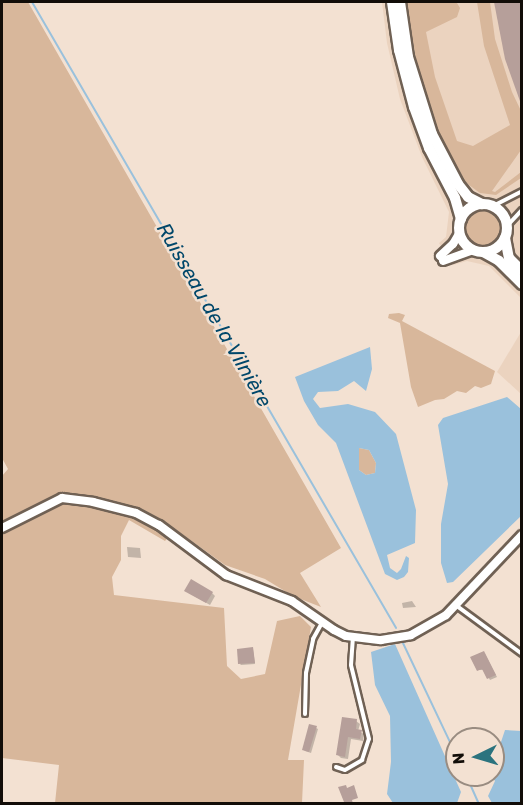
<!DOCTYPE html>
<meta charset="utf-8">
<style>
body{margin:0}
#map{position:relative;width:523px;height:805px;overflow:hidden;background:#f3e1d2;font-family:Rubik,sans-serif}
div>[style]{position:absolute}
.built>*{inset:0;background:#ebd3bf}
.green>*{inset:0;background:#d8b79b}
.round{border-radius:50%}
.water>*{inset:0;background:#9ac1dc}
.shadow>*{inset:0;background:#0003}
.stream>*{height:2px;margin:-1px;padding:0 1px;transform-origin:1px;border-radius:1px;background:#9ac1dc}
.building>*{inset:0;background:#b69f9a}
.roads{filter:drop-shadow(2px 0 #706154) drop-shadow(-2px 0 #706154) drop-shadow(0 2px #706154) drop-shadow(0 -2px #706154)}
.lane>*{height:4px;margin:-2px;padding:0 2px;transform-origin:2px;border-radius:2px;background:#fff}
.street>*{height:8px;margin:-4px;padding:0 4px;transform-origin:4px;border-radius:4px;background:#fff}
.secondary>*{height:10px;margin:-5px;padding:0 5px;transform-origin:5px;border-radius:5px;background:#fff}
.secondary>.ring{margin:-5px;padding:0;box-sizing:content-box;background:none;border:10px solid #fff;border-radius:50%}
span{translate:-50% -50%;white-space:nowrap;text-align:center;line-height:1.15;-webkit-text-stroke:5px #f3e1d2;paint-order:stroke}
.water-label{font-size:20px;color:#00476a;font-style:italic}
.frame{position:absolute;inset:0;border:3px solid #120d08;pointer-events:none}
.north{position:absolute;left:445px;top:727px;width:60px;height:60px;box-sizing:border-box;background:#f3e1d2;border:2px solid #998c81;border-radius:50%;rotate:265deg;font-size:16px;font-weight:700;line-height:24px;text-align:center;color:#120d08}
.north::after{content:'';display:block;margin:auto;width:21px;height:27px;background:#2b737e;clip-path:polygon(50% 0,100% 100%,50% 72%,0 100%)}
</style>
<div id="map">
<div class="built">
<div style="clip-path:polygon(382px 2px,521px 2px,521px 298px,489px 266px,467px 261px,453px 265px,439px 243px,446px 237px,449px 212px,422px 157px,400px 99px,387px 43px)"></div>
<div style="clip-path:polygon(521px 332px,521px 394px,497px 372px)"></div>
</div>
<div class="green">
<div style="clip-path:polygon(2px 2px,28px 2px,341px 548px,300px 573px,321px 607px,293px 596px,265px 579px,225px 565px,175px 529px,165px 541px,129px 520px,121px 536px,121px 560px,112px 577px,114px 595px,224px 608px,227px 666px,241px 679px,265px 674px,277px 621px,300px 616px,311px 627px,288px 760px,304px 760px,302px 803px,55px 803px,59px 765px,2px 758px,2px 476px,8px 469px,2px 458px)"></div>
<div style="clip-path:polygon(406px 2px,457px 3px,460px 8px,457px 17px,426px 32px,435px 77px,457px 141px,473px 146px,510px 125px,484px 46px,477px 2px,490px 2px,495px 39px,512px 92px,522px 113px,521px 150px,492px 191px,495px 192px,521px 172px,521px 178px,496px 195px,480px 193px,469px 185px,459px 175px,445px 147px,429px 108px,417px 65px)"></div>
<div class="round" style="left:465px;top:210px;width:36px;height:36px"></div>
<div style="clip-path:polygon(399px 313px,405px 315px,402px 321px,495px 371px,491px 384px,481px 388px,475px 386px,466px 393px,457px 391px,444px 399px,435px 400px,418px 407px,411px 387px,400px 323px,388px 318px,389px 314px)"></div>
<div style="clip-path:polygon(359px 448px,369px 450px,376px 463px,375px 473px,366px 475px,359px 470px)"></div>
</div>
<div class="water">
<div style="clip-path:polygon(evenodd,370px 347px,372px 369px,366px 391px,354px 381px,338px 391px,318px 392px,313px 399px,320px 408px,348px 404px,375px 412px,396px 434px,416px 510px,415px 543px,387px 555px,390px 568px,397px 573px,401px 569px,406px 556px,409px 558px,408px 572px,404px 577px,397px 580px,385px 574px,336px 443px,318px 425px,304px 401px,295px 377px,370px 347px,359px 448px,369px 450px,376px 463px,375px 473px,366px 475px,359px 470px,359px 448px)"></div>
<div style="clip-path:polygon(507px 397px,521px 409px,521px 516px,453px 582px,447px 583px,441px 563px,441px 524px,448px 484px,438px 425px,443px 418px)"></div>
<div style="clip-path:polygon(395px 644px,461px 792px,457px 803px,393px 803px,387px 794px,391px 762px,390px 716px,375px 685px,371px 652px)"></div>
<div style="clip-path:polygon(505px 730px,521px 731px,521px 803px,492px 803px,488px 796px,495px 781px,491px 775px,493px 766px)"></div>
</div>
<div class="shadow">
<div style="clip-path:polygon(497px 2px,522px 2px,522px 99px,500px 31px)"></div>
<div style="clip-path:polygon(127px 547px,140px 548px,141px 558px,128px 557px)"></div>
<div style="clip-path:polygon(189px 593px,212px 593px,215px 596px,210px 605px)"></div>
<div style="clip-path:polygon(412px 601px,416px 607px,403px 608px,402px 603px)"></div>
<div style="clip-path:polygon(253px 649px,255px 664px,241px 665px,240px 664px)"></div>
<div style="clip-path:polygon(485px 654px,497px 677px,490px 680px,484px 670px,478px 670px)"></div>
<div style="clip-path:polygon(356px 721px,360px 724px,358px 731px,364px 734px,363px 741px,351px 739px,348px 759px,341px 758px,338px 755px)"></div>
<div style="clip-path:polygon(316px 728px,318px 729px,311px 753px,305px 751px,303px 749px)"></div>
</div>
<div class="stream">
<div style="left:32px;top:2px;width:724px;rotate:59.82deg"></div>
<div style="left:402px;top:641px;width:128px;rotate:64.6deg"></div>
<div style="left:466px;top:775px;width:32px;rotate:66deg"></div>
</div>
<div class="building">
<div style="clip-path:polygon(494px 2px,522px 2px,521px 104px,505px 59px)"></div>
<div style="clip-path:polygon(191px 579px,213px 592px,206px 603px,184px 591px)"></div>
<div style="clip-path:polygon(253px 647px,255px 663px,238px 664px,237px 649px)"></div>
<div style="clip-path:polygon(484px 651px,496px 675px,487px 679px,482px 669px,477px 671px,470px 657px)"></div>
<div style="clip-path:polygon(342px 717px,357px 719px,356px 729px,362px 730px,360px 739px,348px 737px,345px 757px,336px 755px)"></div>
<div style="clip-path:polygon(309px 724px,317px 726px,309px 752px,302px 750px)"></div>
<div style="clip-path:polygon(346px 785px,347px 788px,354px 785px,358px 798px,352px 800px,353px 804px,344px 802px,338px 787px)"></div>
</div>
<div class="roads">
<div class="lane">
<div style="left:493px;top:206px;width:33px;rotate:-27deg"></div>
<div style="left:507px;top:226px;width:22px;rotate:-47deg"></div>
<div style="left:457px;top:606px;width:81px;rotate:36.4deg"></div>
<div style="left:305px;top:714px;width:41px;rotate:-88.6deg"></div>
<div style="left:306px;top:673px;width:35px;rotate:-78deg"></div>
<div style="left:313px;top:639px;width:18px;rotate:-61deg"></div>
<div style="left:336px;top:767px;width:9px;rotate:18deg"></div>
<div style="left:345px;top:770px;width:20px;rotate:-30deg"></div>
<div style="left:362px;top:760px;width:22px;rotate:-72deg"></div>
<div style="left:369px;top:739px;width:76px;rotate:-103.7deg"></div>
<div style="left:351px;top:665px;width:27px;rotate:-86deg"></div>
</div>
<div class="street">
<div style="left:440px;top:256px;width:18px;rotate:-43deg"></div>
<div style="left:453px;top:244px;width:14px;rotate:-60deg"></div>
<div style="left:443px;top:261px;width:33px;rotate:-20deg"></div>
<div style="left:2px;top:528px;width:67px;rotate:-26.6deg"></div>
<div style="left:62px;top:498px;width:31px;rotate:7deg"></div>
<div style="left:93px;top:502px;width:44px;rotate:14.3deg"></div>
<div style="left:136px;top:513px;width:26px;rotate:28deg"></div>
<div style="left:159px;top:525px;width:84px;rotate:36.7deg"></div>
<div style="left:226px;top:575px;width:71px;rotate:21.5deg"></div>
<div style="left:292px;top:601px;width:51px;rotate:34.6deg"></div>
<div style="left:334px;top:630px;width:13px;rotate:27deg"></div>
<div style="left:346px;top:636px;width:35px;rotate:7deg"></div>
<div style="left:381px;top:640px;width:30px;rotate:-9deg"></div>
<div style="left:411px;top:635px;width:40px;rotate:-29.7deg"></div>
<div style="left:446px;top:615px;width:110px;rotate:-46.5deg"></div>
</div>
<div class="secondary">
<div style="left:392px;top:2px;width:49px;rotate:81.7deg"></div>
<div style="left:399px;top:50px;width:59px;rotate:75.3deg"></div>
<div style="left:414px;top:107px;width:44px;rotate:69.9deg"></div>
<div style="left:429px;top:148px;width:56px;rotate:62.5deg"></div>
<div style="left:455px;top:198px;width:22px;rotate:74deg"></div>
<div style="left:400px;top:2px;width:56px;rotate:81.7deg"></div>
<div style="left:408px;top:57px;width:81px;rotate:72.7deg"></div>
<div style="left:432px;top:134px;width:56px;rotate:62.5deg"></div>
<div style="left:458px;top:184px;width:16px;rotate:52deg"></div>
<div style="left:468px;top:197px;width:16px;rotate:27deg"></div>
<div class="ring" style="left:459px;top:204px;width:38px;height:38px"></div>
<div style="left:505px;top:238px;width:20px;rotate:79deg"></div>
<div style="left:509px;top:258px;width:18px;rotate:45deg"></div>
<div style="left:483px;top:252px;width:18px;rotate:29deg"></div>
<div style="left:499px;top:261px;width:33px;rotate:45deg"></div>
</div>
</div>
<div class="water-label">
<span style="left:214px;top:315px;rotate:60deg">Ruisseau de la Vilnière</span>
</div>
<div class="frame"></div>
<div class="north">N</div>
</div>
